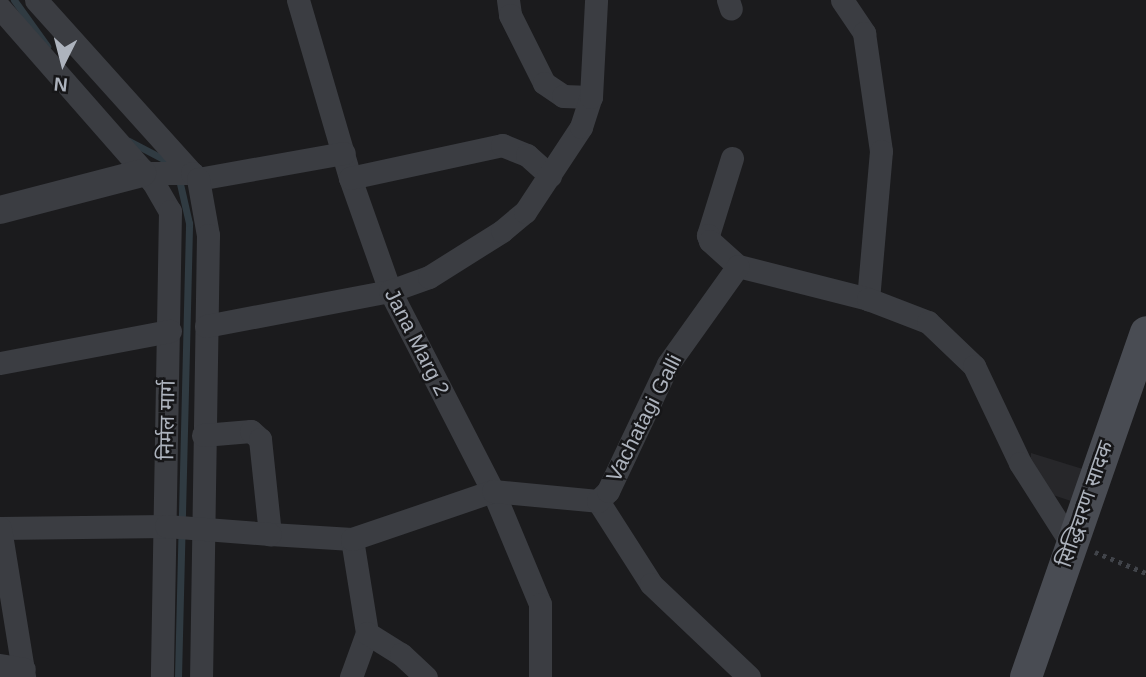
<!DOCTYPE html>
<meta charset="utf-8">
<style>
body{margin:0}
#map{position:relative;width:1146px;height:677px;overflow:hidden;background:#1b1b1d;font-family:Helvetica,"Noto Sans Devanagari",sans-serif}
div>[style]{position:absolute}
.built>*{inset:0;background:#27272a}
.stream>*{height:7px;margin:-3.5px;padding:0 3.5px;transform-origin:3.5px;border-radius:3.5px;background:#303b42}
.path>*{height:4.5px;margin-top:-2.25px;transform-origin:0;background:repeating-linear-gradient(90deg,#41444a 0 3.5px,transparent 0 8.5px)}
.minor>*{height:23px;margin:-11.5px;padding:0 11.5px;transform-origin:11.5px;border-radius:11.5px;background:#3b3d42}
.tertiary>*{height:28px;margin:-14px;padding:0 14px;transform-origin:14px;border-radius:14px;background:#3b3d42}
.secondary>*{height:32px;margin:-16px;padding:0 16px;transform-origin:16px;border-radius:16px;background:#494c53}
span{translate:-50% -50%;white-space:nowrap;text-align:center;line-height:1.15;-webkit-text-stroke:5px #161618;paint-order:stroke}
.street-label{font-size:21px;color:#adb3bd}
.north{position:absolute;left:28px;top:28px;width:70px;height:70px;-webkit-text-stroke:5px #161618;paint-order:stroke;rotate:186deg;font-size:19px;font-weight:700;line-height:28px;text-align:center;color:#adb3bd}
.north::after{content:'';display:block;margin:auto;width:24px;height:32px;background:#adb3bd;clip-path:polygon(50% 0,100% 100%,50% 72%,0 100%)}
</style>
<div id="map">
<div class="built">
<div style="clip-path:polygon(1031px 453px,1086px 470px,1077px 503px,1044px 492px,1030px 470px)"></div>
</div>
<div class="stream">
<div style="left:14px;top:0;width:57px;rotate:54.3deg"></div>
<div style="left:129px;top:141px;width:47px;rotate:27.6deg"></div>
<div style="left:178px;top:677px;width:454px;rotate:-88.6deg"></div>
<div style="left:189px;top:223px;width:49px;rotate:-102.9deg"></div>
</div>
<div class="path">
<div style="left:1095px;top:552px;width:55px;rotate:22.4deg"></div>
</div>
<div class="minor">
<div style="left:36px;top:0;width:233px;rotate:48deg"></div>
<div style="left:298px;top:0;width:185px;rotate:73.7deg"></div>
<div style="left:350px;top:178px;width:120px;rotate:70.5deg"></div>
<div style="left:390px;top:291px;width:225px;rotate:62.8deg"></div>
<div style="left:493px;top:491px;width:122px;rotate:67.4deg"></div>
<div style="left:540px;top:604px;width:73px;rotate:90deg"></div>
<div style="left:508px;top:0;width:15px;rotate:82deg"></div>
<div style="left:510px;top:15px;width:76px;rotate:63.4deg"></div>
<div style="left:544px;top:83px;width:23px;rotate:34deg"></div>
<div style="left:563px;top:96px;width:28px;rotate:2deg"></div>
<div style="left:728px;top:0;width:9px;rotate:72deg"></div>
<div style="left:842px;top:0;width:40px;rotate:56deg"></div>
<div style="left:864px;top:33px;width:119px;rotate:81.8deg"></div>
<div style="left:881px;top:151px;width:149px;rotate:95deg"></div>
<div style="left:0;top:8px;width:232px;rotate:48.7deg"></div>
<div style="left:153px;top:182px;width:34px;rotate:60deg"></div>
<div style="left:170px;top:211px;width:466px;rotate:91deg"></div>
<div style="left:732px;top:158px;width:81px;rotate:107.3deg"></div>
<div style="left:708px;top:235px;width:6px;rotate:72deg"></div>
<div style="left:710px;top:241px;width:38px;rotate:42deg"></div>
<div style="left:738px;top:266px;width:134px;rotate:14.2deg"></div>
<div style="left:868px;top:299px;width:64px;rotate:21deg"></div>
<div style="left:928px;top:322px;width:64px;rotate:43.7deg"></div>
<div style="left:974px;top:366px;width:107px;rotate:64.6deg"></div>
<div style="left:1020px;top:463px;width:95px;rotate:57.5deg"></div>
<div style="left:142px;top:173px;width:50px"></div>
<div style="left:192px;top:173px;width:8px;rotate:45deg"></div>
<div style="left:198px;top:179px;width:148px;rotate:-10.1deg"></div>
<div style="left:350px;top:178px;width:156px;rotate:-12.2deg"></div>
<div style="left:502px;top:145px;width:27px;rotate:22deg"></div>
<div style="left:527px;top:155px;width:31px;rotate:42deg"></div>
<div style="left:198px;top:179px;width:57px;rotate:79.9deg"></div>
<div style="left:208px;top:235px;width:442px;rotate:90.9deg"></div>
<div style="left:206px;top:326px;width:187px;rotate:-10.8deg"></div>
<div style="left:390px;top:291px;width:41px;rotate:-19.7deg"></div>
<div style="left:429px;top:277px;width:86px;rotate:-32.2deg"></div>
<div style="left:502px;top:231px;width:30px;rotate:-40deg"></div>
<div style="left:525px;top:212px;width:102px;rotate:-56.6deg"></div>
<div style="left:581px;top:127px;width:32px;rotate:-72deg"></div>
<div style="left:591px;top:97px;width:97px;rotate:-87deg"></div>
<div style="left:0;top:363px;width:173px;rotate:-10.7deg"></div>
<div style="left:203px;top:435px;width:48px;rotate:-4.8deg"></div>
<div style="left:251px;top:431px;width:12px;rotate:42deg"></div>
<div style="left:260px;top:439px;width:96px;rotate:84deg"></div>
<div style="left:270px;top:534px;width:82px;rotate:3.5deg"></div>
<div style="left:352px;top:539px;width:95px;rotate:80.9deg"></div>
<div style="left:367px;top:633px;width:47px;rotate:110deg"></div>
<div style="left:598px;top:501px;width:98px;rotate:57.4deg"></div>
<div style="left:651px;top:584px;width:135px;rotate:43.5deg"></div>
<div style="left:0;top:528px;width:166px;rotate:-0.7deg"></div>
<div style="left:166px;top:526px;width:104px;rotate:4.4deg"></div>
<div style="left:0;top:528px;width:151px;rotate:80.8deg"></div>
<div style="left:352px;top:539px;width:149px;rotate:-18.8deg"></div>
<div style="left:493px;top:491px;width:105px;rotate:5.4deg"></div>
<div style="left:598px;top:501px;width:14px;rotate:-45deg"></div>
<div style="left:608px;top:491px;width:140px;rotate:-64.7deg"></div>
<div style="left:668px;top:364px;width:120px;rotate:-54.5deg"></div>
<div style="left:367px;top:633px;width:40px;rotate:32deg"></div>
<div style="left:401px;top:654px;width:34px;rotate:43deg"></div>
<div style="left:0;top:665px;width:24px;rotate:9deg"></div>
</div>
<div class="tertiary">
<div style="left:0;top:210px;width:147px;rotate:-14.6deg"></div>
</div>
<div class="secondary">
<div style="left:1026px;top:677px;width:365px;rotate:-70.8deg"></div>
</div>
<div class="street-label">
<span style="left:417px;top:342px;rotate:63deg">Jana Marg 2</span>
<span style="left:644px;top:418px;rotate:-63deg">Vachatagi Galli</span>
<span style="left:167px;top:420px;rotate:-89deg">निर्मल मार्ग</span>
<span style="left:1085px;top:504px;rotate:-71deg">सिद्धिचरण सादक</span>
</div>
<div class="north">N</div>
</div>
